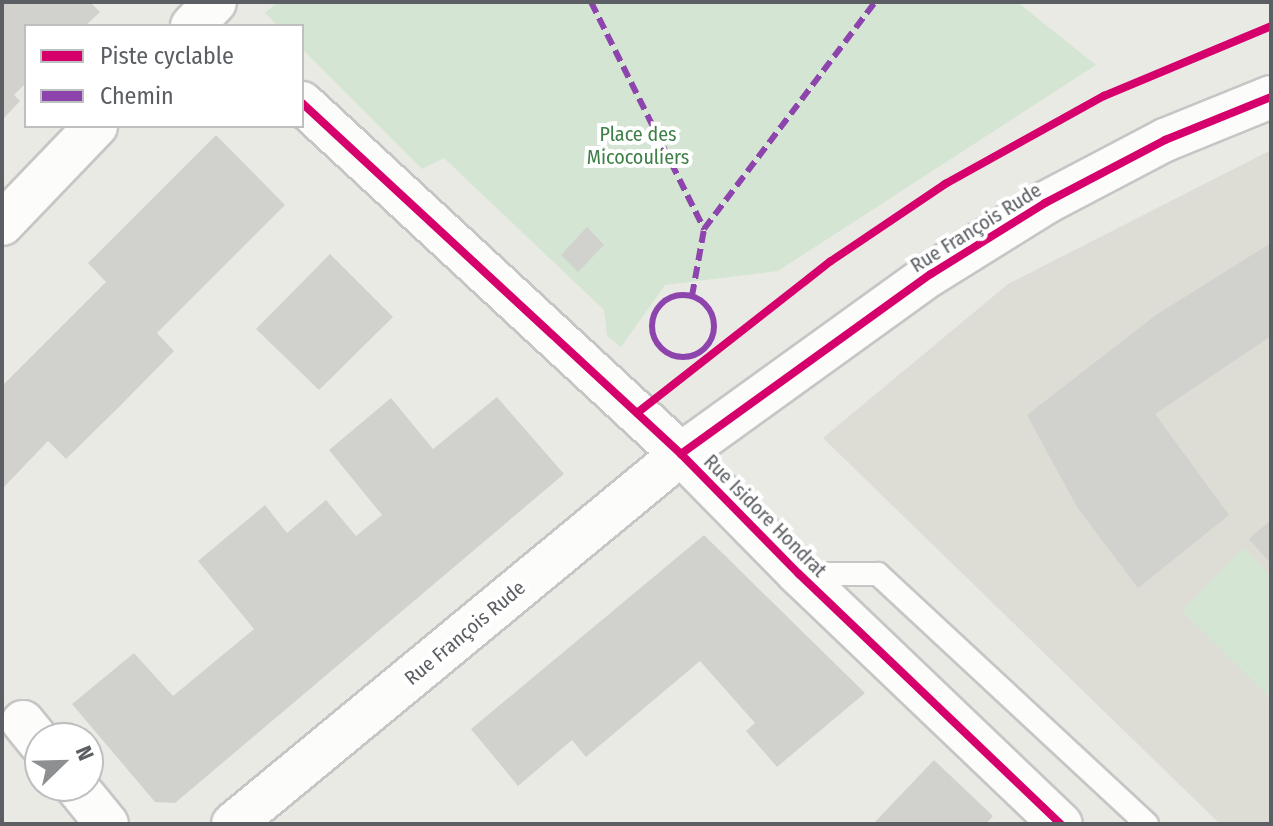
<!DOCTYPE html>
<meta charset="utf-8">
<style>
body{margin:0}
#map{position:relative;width:1273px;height:826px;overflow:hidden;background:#eaeae5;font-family:"Fira Sans Condensed",sans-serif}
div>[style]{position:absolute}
.education>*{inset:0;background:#dddcd5}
.green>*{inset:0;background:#d4e5d3}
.building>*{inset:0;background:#d1d1ce}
.path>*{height:5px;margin-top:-2.5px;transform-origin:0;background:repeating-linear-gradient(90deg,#c8cbca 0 8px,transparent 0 12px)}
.roads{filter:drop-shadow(2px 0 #c6c6c6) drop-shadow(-2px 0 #c6c6c6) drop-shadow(0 2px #c6c6c6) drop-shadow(0 -2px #c6c6c6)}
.service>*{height:22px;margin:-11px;padding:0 11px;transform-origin:11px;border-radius:11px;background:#fcfcfb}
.minor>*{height:42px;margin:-21px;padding:0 21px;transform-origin:21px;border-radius:21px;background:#fcfcfb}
.quiet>*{height:6px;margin-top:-3px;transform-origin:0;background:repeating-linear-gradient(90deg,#8e44ad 0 12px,transparent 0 18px)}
.quiet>.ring{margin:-3px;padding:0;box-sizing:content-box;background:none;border:6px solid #8e44ad;border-radius:50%}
.cycleway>*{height:8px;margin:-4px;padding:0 4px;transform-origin:4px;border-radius:4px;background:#d6006c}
span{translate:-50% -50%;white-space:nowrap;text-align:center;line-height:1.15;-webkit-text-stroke:8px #fff;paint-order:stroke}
.park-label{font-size:20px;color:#3d7f47}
.street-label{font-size:20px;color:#5b5e62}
.frame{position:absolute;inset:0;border:4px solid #5b5e62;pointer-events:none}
.legend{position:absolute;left:24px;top:24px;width:280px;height:104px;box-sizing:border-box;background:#fff;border:2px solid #bdbfc0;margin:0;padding:10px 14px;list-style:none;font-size:24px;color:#5b5e62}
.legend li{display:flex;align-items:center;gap:16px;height:40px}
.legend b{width:40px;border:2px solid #bdbfc0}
.north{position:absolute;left:24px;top:722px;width:80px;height:80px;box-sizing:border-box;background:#fff;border:2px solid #bdbfc0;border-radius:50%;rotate:67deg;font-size:22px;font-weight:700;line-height:32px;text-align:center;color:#5b5e62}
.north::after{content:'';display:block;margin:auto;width:28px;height:36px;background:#8d8f90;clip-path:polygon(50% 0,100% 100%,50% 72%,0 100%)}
</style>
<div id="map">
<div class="education">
<div style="clip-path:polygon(1271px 150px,1271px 824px,1220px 824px,823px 438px,1008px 284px)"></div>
</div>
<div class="green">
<div style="clip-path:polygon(277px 2px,1017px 2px,1096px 65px,778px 271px,665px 285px,621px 347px,607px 336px,604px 310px,444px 158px,422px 169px,302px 49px,302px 26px,278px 26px,265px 13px)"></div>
<div style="clip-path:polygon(1243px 548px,1271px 576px,1271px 699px,1182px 611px)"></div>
</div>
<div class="building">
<div style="clip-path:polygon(2px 2px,90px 2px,100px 12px,85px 26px,26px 26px,26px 83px,14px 95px,20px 101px,2px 120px)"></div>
<div style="clip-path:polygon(216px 135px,285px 205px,157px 333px,174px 351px,120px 406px,66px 459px,48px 441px,2px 489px,2px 386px,106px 282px,88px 263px)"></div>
<div style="clip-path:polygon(587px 227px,604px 245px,578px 272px,561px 255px)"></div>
<div style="clip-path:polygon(1271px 243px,1271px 336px,1155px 414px,1229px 515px,1138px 588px,1077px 507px,1027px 415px,1156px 315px)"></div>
<div style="clip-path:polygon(330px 254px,393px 317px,319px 390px,256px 329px)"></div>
<div style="clip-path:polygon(497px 397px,564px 474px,175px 803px,155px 802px,72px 704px,134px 653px,173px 696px,254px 629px,198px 561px,265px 505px,287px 533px,326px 500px,356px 536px,382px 515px,329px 450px,391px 398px,433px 449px)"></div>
<div style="clip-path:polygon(1271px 520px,1271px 564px,1249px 539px)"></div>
<div style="clip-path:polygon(704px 535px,865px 693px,777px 767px,746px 731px,755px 723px,700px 661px,586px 757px,572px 740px,518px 786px,471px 729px)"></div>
<div style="clip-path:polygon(934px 760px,993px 816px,986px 824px,873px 824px)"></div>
</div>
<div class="path">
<div style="left:675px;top:383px;width:198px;rotate:-38deg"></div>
<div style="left:831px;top:261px;width:138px;rotate:-34deg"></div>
<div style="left:945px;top:184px;width:182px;rotate:-29deg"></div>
<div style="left:1104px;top:96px;width:181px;rotate:-22.7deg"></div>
</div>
<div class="roads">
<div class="service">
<div style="left:799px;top:574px;width:79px"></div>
<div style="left:878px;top:574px;width:367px;rotate:42.9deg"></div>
</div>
<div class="minor">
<div style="left:192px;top:26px;width:33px;rotate:-46deg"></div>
<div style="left:302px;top:103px;width:517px;rotate:42.8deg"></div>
<div style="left:681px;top:454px;width:168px;rotate:45.5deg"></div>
<div style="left:799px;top:574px;width:362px;rotate:43.7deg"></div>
<div style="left:2px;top:224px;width:136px;rotate:-46.2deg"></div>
<div style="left:23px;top:722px;width:27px;rotate:51deg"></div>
<div style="left:76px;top:786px;width:49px;rotate:50.8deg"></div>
<div style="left:233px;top:824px;width:581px;rotate:-39.55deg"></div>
<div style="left:681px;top:454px;width:308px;rotate:-35.8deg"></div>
<div style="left:931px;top:274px;width:134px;rotate:-31.9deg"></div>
<div style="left:1045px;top:203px;width:136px;rotate:-27.7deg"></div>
<div style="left:1165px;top:140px;width:114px;rotate:-22.1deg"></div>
</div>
</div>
<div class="quiet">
<div style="left:591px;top:2px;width:254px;rotate:63.5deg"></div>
<div style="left:704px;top:229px;width:284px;rotate:-53deg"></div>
<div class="ring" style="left:652px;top:295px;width:56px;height:56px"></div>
<div style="left:692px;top:296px;width:68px;rotate:-79.8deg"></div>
</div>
<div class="cycleway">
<div style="left:302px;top:103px;width:517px;rotate:42.8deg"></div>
<div style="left:681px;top:454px;width:168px;rotate:45.5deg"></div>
<div style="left:799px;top:574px;width:362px;rotate:43.7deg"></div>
<div style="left:637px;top:413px;width:246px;rotate:-38.1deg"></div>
<div style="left:831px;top:261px;width:138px;rotate:-34deg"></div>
<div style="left:945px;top:184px;width:182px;rotate:-29deg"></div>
<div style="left:1104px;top:96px;width:181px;rotate:-22.7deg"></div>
<div style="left:681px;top:454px;width:308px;rotate:-35.8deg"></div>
<div style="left:931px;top:274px;width:134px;rotate:-31.9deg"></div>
<div style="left:1045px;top:203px;width:136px;rotate:-27.7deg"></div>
<div style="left:1165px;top:140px;width:114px;rotate:-22.1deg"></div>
</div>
<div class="park-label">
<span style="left:638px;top:146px">Place des<br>Micocouliers</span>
</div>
<div class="street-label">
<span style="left:976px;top:228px;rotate:-32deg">Rue François Rude</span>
<span style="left:765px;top:516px;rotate:45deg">Rue Isidore Hondrat</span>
<span style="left:465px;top:633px;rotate:-40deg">Rue François Rude</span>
</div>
<div class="frame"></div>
<ul class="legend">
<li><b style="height:10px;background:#d6006c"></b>Piste cyclable</li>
<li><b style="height:10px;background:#8e44ad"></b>Chemin</li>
</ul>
<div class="north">N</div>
</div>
